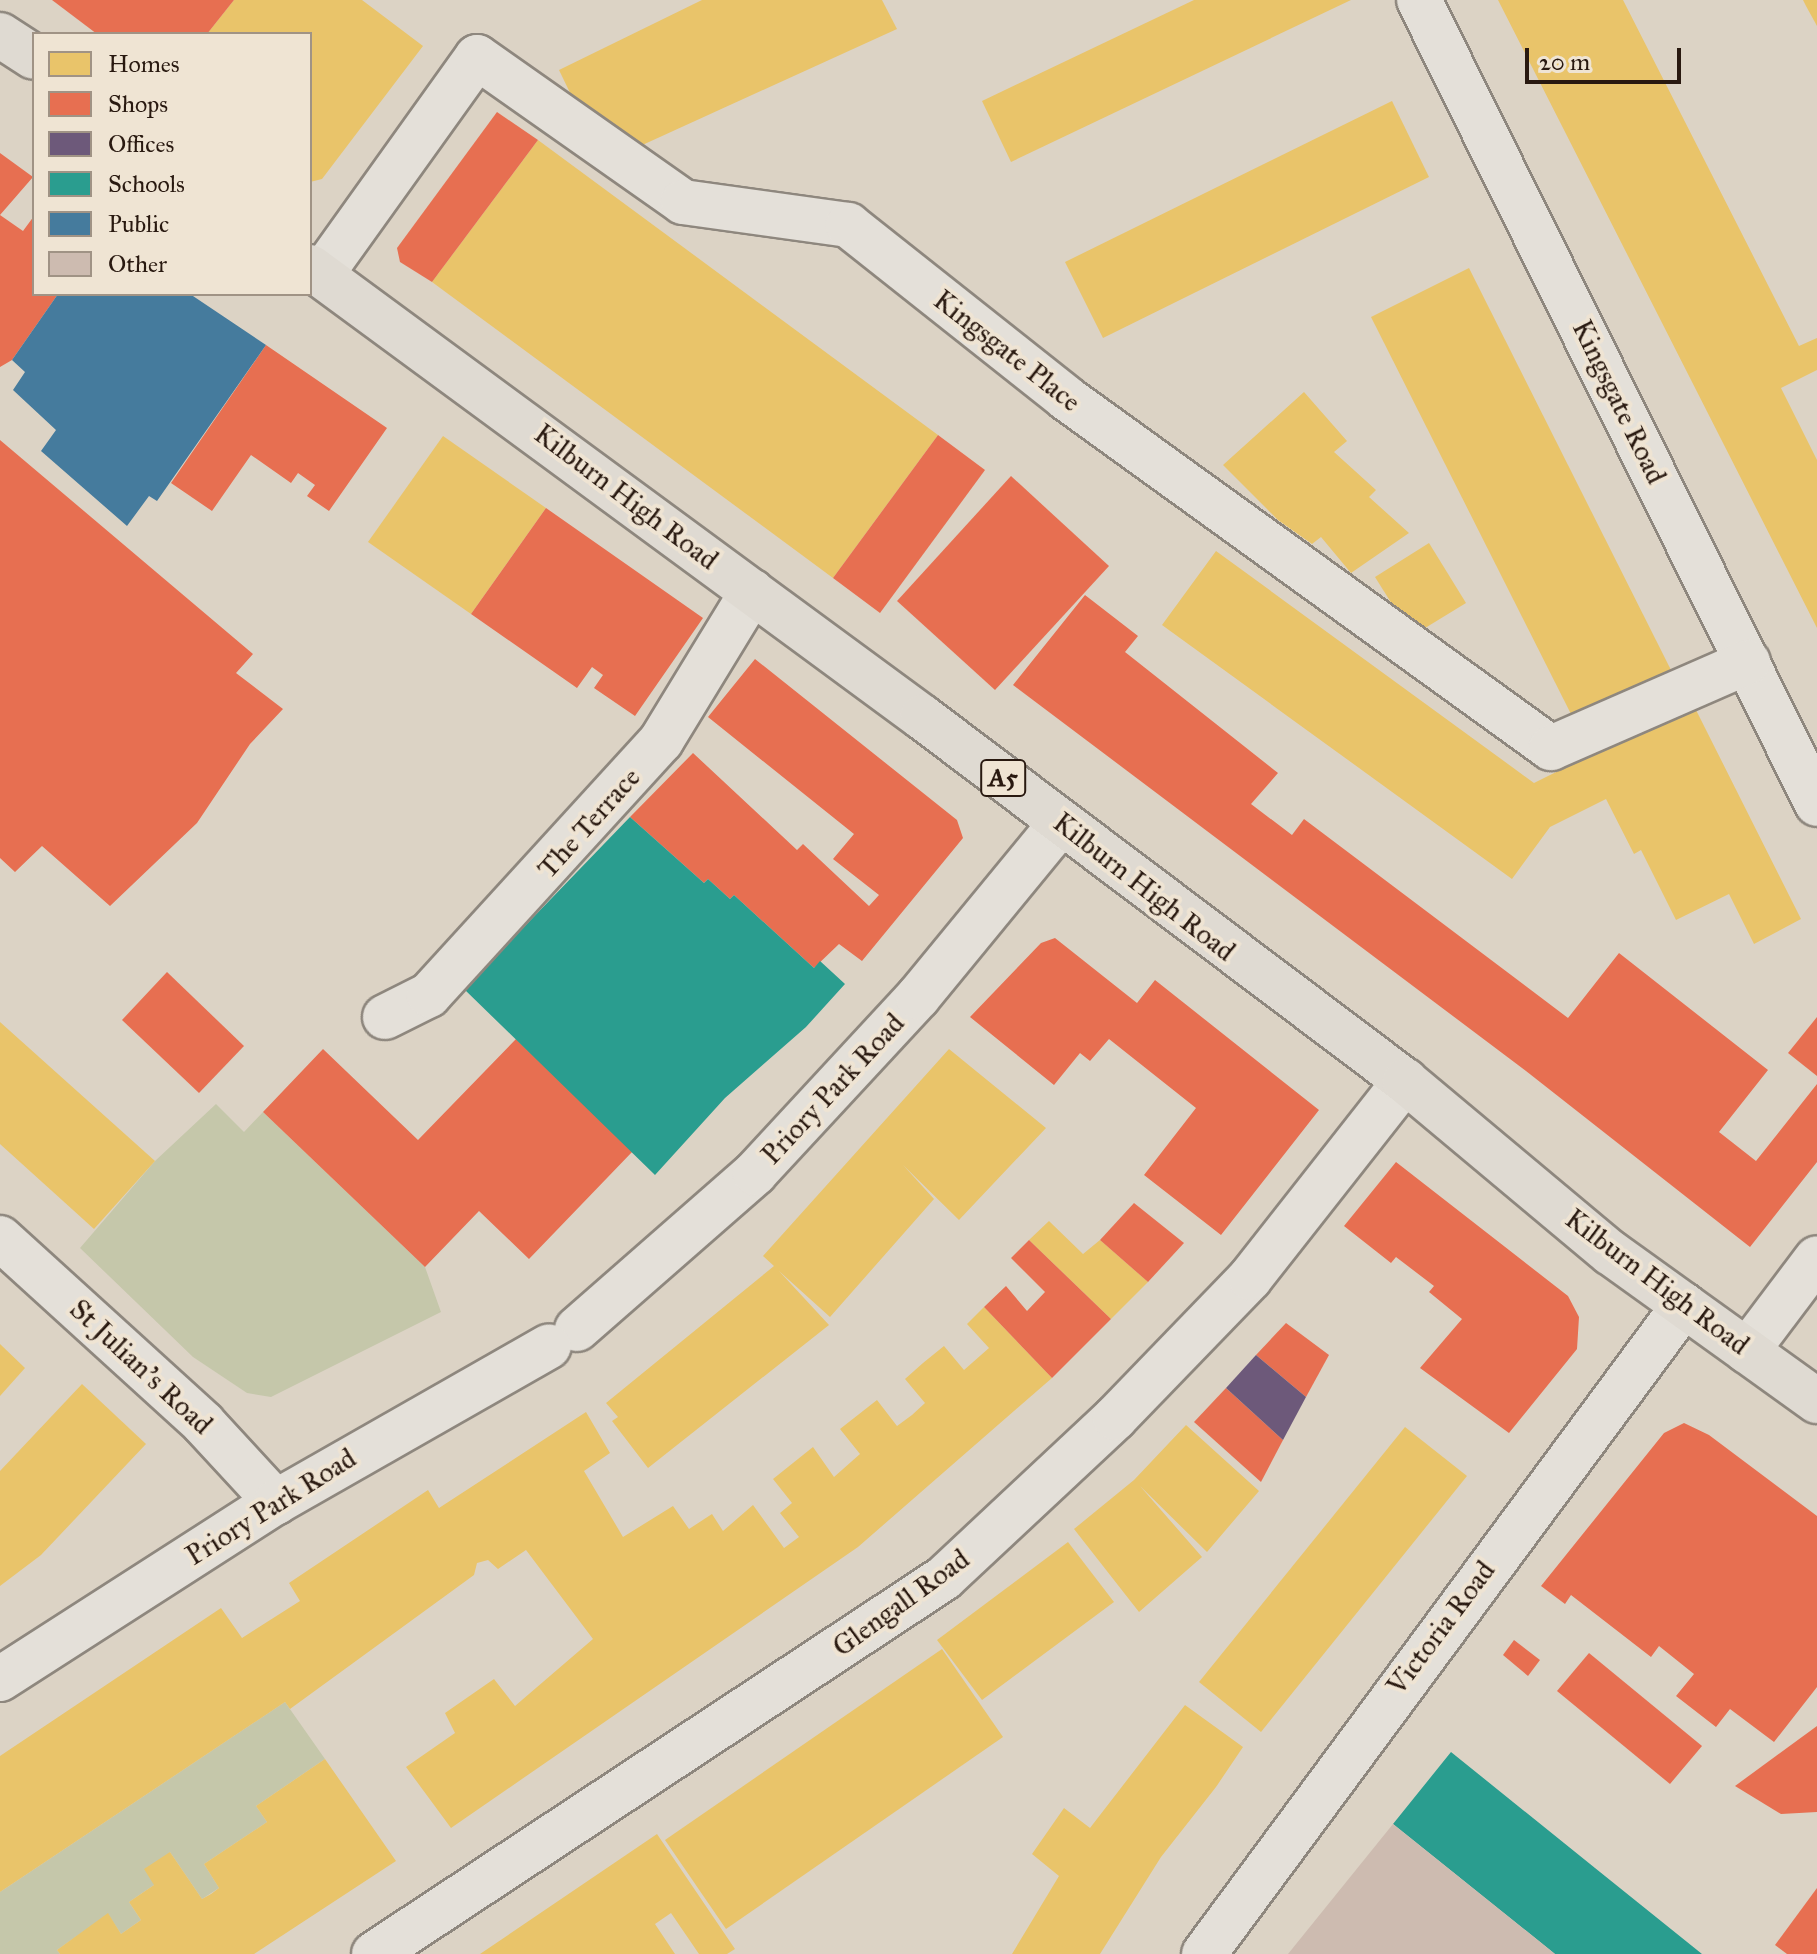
<!DOCTYPE html>
<style>
body{margin:0}
#map{position:relative;width:1817px;height:1954px;overflow:hidden;background:#dcd3c5;font-family:"IM FELL Great Primer",serif}
div>[style]{position:absolute}
.green>*{inset:0;background:#c5c7aa}
.homes>*{inset:0;background:#e9c46a}
.shops>*{inset:0;background:#e76f51}
.offices>*{inset:0;background:#6d597a}
.schools>*{inset:0;background:#2a9d8f}
.public>*{inset:0;background:#457b9d}
.building>*{inset:0;background:#cdbbb0}
.roads{filter:drop-shadow(2px 0 #8e877e) drop-shadow(-2px 0 #8e877e) drop-shadow(0 2px #8e877e) drop-shadow(0 -2px #8e877e)}
.minor>*{height:44px;margin:-22px;padding:0 22px;transform-origin:22px;border-radius:22px;background:#e4e0d9}
.secondary>*{height:44px;margin:-22px;padding:0 22px;transform-origin:22px;border-radius:22px;background:#e4e0d9}
.primary>*{height:44px;margin:-22px;padding:0 22px;transform-origin:22px;border-radius:22px;background:#dfdad2}
span{translate:-50% -50%;white-space:nowrap;text-align:center;line-height:1.15;-webkit-text-stroke:8px #efe4d3;paint-order:stroke}
.shield-label span{padding:2px 6px;background:#efe4d3;border:2px solid;border-radius:6px;-webkit-text-stroke-width:0}
.shield-label{font-size:26px;color:#291910;font-weight:700}
.street-label{font-size:28px;color:#291910}
.legend{position:absolute;left:32px;top:32px;width:280px;height:264px;box-sizing:border-box;background:#efe4d3;border:2px solid #a09385;margin:0;padding:10px 14px;list-style:none;font-size:24px;color:#291910}
.legend li{display:flex;align-items:center;gap:16px;height:40px}
.legend b{width:40px;border:2px solid #a09385}
.scale{position:absolute;left:1525px;top:48px;width:156px;height:36px;box-sizing:border-box;border:4px solid #291910;border-top:0;padding-left:10px;font-size:24px;line-height:28px;white-space:nowrap;color:#291910;-webkit-text-stroke:6px #efe4d3;paint-order:stroke}
</style>
<div id="map">
<div class="green">
<div style="clip-path:polygon(216px 1104px,244px 1132px,263px 1112px,425px 1267px,441px 1312px,271px 1397px,247px 1393px,193px 1357px,80px 1248px,155px 1161px)"></div>
<div style="clip-path:polygon(285px 1702px,325px 1759px,256px 1806px,267px 1822px,204px 1864px,219px 1888px,202px 1899px,170px 1852px,154px 1885px,129px 1902px,141px 1920px,121px 1934px,108px 1914px,57px 1950px,60px 1954px,0 1954px,0 1892px)"></div>
</div>
<div class="homes">
<div style="clip-path:polygon(234px 0,362px 0,423px 46px,322px 179px,310px 182px,310px 34px,207px 34px)"></div>
<div style="clip-path:polygon(702px 0,882px 0,897px 29px,638px 147px,574px 101px,559px 70px)"></div>
<div style="clip-path:polygon(1194px 0,1351px 0,1011px 162px,982px 101px)"></div>
<div style="clip-path:polygon(1498px 0,1623px 0,1799px 346px,1817px 338px,1817px 370px,1781px 388px,1817px 460px,1817px 628px)"></div>
<div style="clip-path:polygon(1803px 0,1817px 0,1817px 26px,1806px 6px)"></div>
<div style="clip-path:polygon(1392px 101px,1429px 177px,1103px 338px,1065px 262px)"></div>
<div style="clip-path:polygon(538px 140px,938px 435px,833px 578px,432px 282px)"></div>
<div style="clip-path:polygon(1469px 268px,1674px 676px,1577px 726px,1371px 317px)"></div>
<div style="clip-path:polygon(1304px 392px,1347px 441px,1334px 452px,1376px 490px,1369px 497px,1409px 533px,1351px 573px,1321px 537px,1312px 544px,1278px 520px,1223px 465px)"></div>
<div style="clip-path:polygon(443px 436px,546px 508px,471px 614px,368px 542px)"></div>
<div style="clip-path:polygon(1429px 543px,1466px 603px,1412px 636px,1375px 577px)"></div>
<div style="clip-path:polygon(1216px 551px,1534px 783px,1693px 704px,1801px 919px,1754px 944px,1729px 894px,1676px 920px,1641px 850px,1634px 854px,1606px 799px,1550px 827px,1512px 879px,1162px 625px)"></div>
<div style="clip-path:polygon(0 1022px,155px 1161px,94px 1229px,0 1144px)"></div>
<div style="clip-path:polygon(949px 1049px,1046px 1128px,959px 1220px,903px 1165px,934px 1199px,830px 1317px,779px 1271px,829px 1325px,648px 1468px,612px 1421px,618px 1417px,606px 1403px,774px 1266px,763px 1256px)"></div>
<div style="clip-path:polygon(1049px 1221px,1083px 1254px,1100px 1240px,1148px 1282px,1111px 1319px,1029px 1240px)"></div>
<div style="clip-path:polygon(984px 1307px,1052px 1378px,858px 1547px,451px 1828px,406px 1767px,455px 1733px,445px 1713px,494px 1679px,515px 1706px,593px 1639px,526px 1550px,498px 1569px,488px 1560px,477px 1563px,474px 1575px,290px 1709px,285px 1702px,0 1892px,0 1756px,221px 1608px,242px 1638px,300px 1601px,289px 1583px,428px 1490px,439px 1508px,586px 1412px,610px 1453px,584px 1471px,623px 1537px,673px 1506px,689px 1529px,712px 1514px,723px 1531px,753px 1505px,784px 1548px,799px 1537px,780px 1513px,792px 1503px,773px 1479px,813px 1447px,834px 1477px,860px 1454px,840px 1429px,877px 1400px,897px 1426px,912px 1415px,925px 1403px,905px 1379px,923px 1363px,944px 1346px,964px 1370px,989px 1348px,967px 1324px)"></div>
<div style="clip-path:polygon(0 1344px,25px 1368px,0 1396px)"></div>
<div style="clip-path:polygon(82px 1384px,146px 1444px,41px 1555px,0 1586px,0 1471px)"></div>
<div style="clip-path:polygon(1186px 1425px,1259px 1491px,1207px 1552px,1140px 1486px,1202px 1557px,1139px 1612px,1074px 1529px,1134px 1480px)"></div>
<div style="clip-path:polygon(1405px 1427px,1467px 1476px,1261px 1732px,1199px 1682px)"></div>
<div style="clip-path:polygon(1068px 1542px,1114px 1602px,982px 1700px,937px 1640px)"></div>
<div style="clip-path:polygon(942px 1649px,1003px 1737px,726px 1929px,665px 1840px)"></div>
<div style="clip-path:polygon(1185px 1705px,1243px 1747px,1216px 1787px,1161px 1857px,1100px 1954px,1012px 1954px,1059px 1876px,1032px 1854px,1064px 1808px,1090px 1828px)"></div>
<div style="clip-path:polygon(325px 1759px,396px 1861px,254px 1954px,60px 1954px,57px 1950px,108px 1913px,121px 1934px,141px 1920px,129px 1902px,154px 1885px,144px 1869px,170px 1852px,202px 1899px,211px 1894px,219px 1888px,204px 1864px,267px 1822px,256px 1806px)"></div>
<div style="clip-path:polygon(657px 1834px,735px 1949px,727px 1954px,699px 1954px,671px 1913px,655px 1924px,675px 1954px,480px 1954px)"></div>
</div>
<div class="shops">
<div style="clip-path:polygon(52px 0,234px 0,207px 34px,97px 34px)"></div>
<div style="clip-path:polygon(497px 112px,538px 140px,432px 282px,400px 262px,397px 248px)"></div>
<div style="clip-path:polygon(0 153px,33px 177px,0 215px,23px 231px,34px 216px,34px 294px,58px 294px,12px 360px,0 367px)"></div>
<div style="clip-path:polygon(266px 345px,387px 428px,329px 511px,307px 496px,315px 485px,298px 473px,291px 483px,251px 455px,212px 511px,171px 483px)"></div>
<div style="clip-path:polygon(938px 435px,985px 470px,880px 613px,833px 578px)"></div>
<div style="clip-path:polygon(0 440px,253px 654px,236px 673px,283px 709px,250px 744px,197px 823px,110px 906px,42px 846px,15px 872px,0 858px)"></div>
<div style="clip-path:polygon(1011px 476px,1109px 566px,995px 690px,897px 601px)"></div>
<div style="clip-path:polygon(546px 508px,703px 618px,635px 716px,594px 688px,603px 675px,592px 667px,577px 688px,471px 614px)"></div>
<div style="clip-path:polygon(1085px 595px,1138px 636px,1125px 652px,1278px 773px,1251px 804px,1292px 835px,1304px 819px,1568px 1018px,1619px 953px,1768px 1070px,1719px 1132px,1756px 1161px,1817px 1084px,1817px 1162px,1750px 1247px,1526px 1071px,1013px 685px)"></div>
<div style="clip-path:polygon(755px 659px,957px 820px,963px 838px,862px 961px,839px 944px,814px 968px,734px 895px,730px 899px,708px 879px,704px 883px,630px 817px,693px 753px,797px 850px,803px 844px,869px 906px,879px 895px,833px 859px,854px 834px,708px 717px)"></div>
<div style="clip-path:polygon(1055px 938px,1137px 1003px,1155px 980px,1319px 1110px,1221px 1235px,1144px 1175px,1196px 1108px,1109px 1039px,1090px 1061px,1080px 1053px,1054px 1085px,970px 1017px,1041px 943px)"></div>
<div style="clip-path:polygon(167px 972px,244px 1046px,199px 1093px,122px 1020px)"></div>
<div style="clip-path:polygon(1817px 1017px,1817px 1076px,1788px 1053px)"></div>
<div style="clip-path:polygon(516px 1039px,633px 1151px,529px 1259px,479px 1211px,425px 1267px,263px 1112px,323px 1049px,418px 1140px)"></div>
<div style="clip-path:polygon(1396px 1162px,1568px 1296px,1579px 1317px,1577px 1349px,1509px 1433px,1420px 1368px,1462px 1319px,1429px 1292px,1434px 1286px,1396px 1257px,1391px 1263px,1344px 1226px)"></div>
<div style="clip-path:polygon(1134px 1203px,1184px 1243px,1148px 1282px,1100px 1240px)"></div>
<div style="clip-path:polygon(1029px 1240px,1111px 1319px,1052px 1378px,984px 1307px,1006px 1286px,1027px 1311px,1045px 1292px,1011px 1258px)"></div>
<div style="clip-path:polygon(1286px 1323px,1329px 1355px,1306px 1397px,1256px 1355px)"></div>
<div style="clip-path:polygon(1226px 1388px,1283px 1440px,1261px 1482px,1194px 1422px)"></div>
<div style="clip-path:polygon(1684px 1423px,1709px 1435px,1817px 1516px,1817px 1687px,1774px 1742px,1730px 1709px,1716px 1727px,1676px 1696px,1694px 1674px,1659px 1646px,1651px 1657px,1571px 1595px,1565px 1604px,1541px 1586px,1664px 1433px)"></div>
<div style="clip-path:polygon(1514px 1640px,1540px 1660px,1528px 1676px,1503px 1655px)"></div>
<div style="clip-path:polygon(1589px 1653px,1702px 1746px,1670px 1784px,1557px 1691px)"></div>
<div style="clip-path:polygon(1817px 1726px,1817px 1812px,1781px 1814px,1735px 1786px)"></div>
<div style="clip-path:polygon(1817px 1888px,1817px 1954px,1787px 1954px,1775px 1945px)"></div>
</div>
<div class="offices">
<div style="clip-path:polygon(1256px 1355px,1306px 1397px,1283px 1440px,1226px 1388px)"></div>
</div>
<div class="schools">
<div style="clip-path:polygon(630px 817px,704px 883px,708px 879px,730px 899px,734px 895px,814px 968px,820px 961px,845px 984px,806px 1027px,725px 1098px,655px 1175px,464px 989px)"></div>
<div style="clip-path:polygon(1451px 1752px,1595px 1868px,1702px 1954px,1555px 1954px,1393px 1824px)"></div>
</div>
<div class="public">
<div style="clip-path:polygon(58px 294px,190px 294px,266px 345px,157px 501px,149px 496px,127px 526px,41px 451px,56px 430px,13px 390px,25px 372px,12px 360px)"></div>
</div>
<div class="building">
<div style="clip-path:polygon(1393px 1824px,1555px 1954px,1288px 1954px)"></div>
</div>
<div class="roads">
<div class="minor">
<div style="left:1419px;top:0;width:897px;rotate:63.66deg"></div>
<div style="left:321px;top:275px;width:268px;rotate:-54.4deg"></div>
<div style="left:477px;top:57px;width:252px;rotate:35.1deg"></div>
<div style="left:683px;top:202px;width:167px;rotate:7.9deg"></div>
<div style="left:848px;top:225px;width:278px;rotate:38.4deg"></div>
<div style="left:1066px;top:398px;width:598px;rotate:35.82deg"></div>
<div style="left:1551px;top:748px;width:215px;rotate:-23.6deg"></div>
<div style="left:385px;top:1017px;width:49px;rotate:-26.6deg"></div>
<div style="left:429px;top:995px;width:344px;rotate:-47.6deg"></div>
<div style="left:661px;top:741px;width:175px;rotate:-58.6deg"></div>
<div style="left:0;top:1238px;width:275px;rotate:42.3deg"></div>
<div style="left:203px;top:1423px;width:108px;rotate:47.3deg"></div>
<div style="left:577px;top:1329px;width:237px;rotate:-41.2deg"></div>
<div style="left:755px;top:1173px;width:240px;rotate:-47.2deg"></div>
<div style="left:918px;top:997px;width:225px;rotate:-50.6deg"></div>
<div style="left:0;top:1679px;width:328px;rotate:-32.7deg"></div>
<div style="left:276px;top:1502px;width:314px;rotate:-29.7deg"></div>
<div style="left:374px;top:1954px;width:683px;rotate:-33.41deg"></div>
<div style="left:944px;top:1578px;width:234px;rotate:-43.1deg"></div>
<div style="left:1115px;top:1418px;width:194px;rotate:-46deg"></div>
<div style="left:1250px;top:1278px;width:251px;rotate:-51.8deg"></div>
<div style="left:1204px;top:1954px;width:807px;rotate:-53.51deg"></div>
</div>
<div class="secondary">
<div style="left:1747px;top:1351px;width:116px;rotate:-53deg"></div>
</div>
<div class="primary">
<div style="left:0;top:35px;width:40px;rotate:32.9deg"></div>
<div style="left:310px;top:267px;width:760px;rotate:36.33deg"></div>
<div style="left:922px;top:717px;width:605px;rotate:37deg"></div>
<div style="left:1405px;top:1081px;width:268px;rotate:39.9deg"></div>
<div style="left:1611px;top:1253px;width:254px;rotate:35.7deg"></div>
</div>
</div>
<div class="shield-label">
<span style="left:1003px;top:778px">A5</span>
</div>
<div class="street-label">
<span style="left:1007px;top:351px;rotate:38deg">Kingsgate Place</span>
<span style="left:1619px;top:402px;rotate:64deg">Kingsgate Road</span>
<span style="left:626px;top:497px;rotate:37deg">Kilburn High Road</span>
<span style="left:589px;top:823px;rotate:-48deg">The Terrace</span>
<span style="left:1144px;top:887px;rotate:38deg">Kilburn High Road</span>
<span style="left:833px;top:1089px;rotate:-47deg">Priory Park Road</span>
<span style="left:1657px;top:1282px;rotate:37deg">Kilburn High Road</span>
<span style="left:141px;top:1367px;rotate:43deg">St Julian's Road</span>
<span style="left:271px;top:1507px;rotate:-32deg">Priory Park Road</span>
<span style="left:901px;top:1603px;rotate:-36deg">Glengall Road</span>
<span style="left:1441px;top:1628px;rotate:-53deg">Victoria Road</span>
</div>
<ul class="legend">
<li><b style="height:22px;background:#e9c46a"></b>Homes</li>
<li><b style="height:22px;background:#e76f51"></b>Shops</li>
<li><b style="height:22px;background:#6d597a"></b>Offices</li>
<li><b style="height:22px;background:#2a9d8f"></b>Schools</li>
<li><b style="height:22px;background:#457b9d"></b>Public</li>
<li><b style="height:22px;background:#cdbbb0"></b>Other</li>
</ul>
<div class="scale">20 m</div>
</div>
